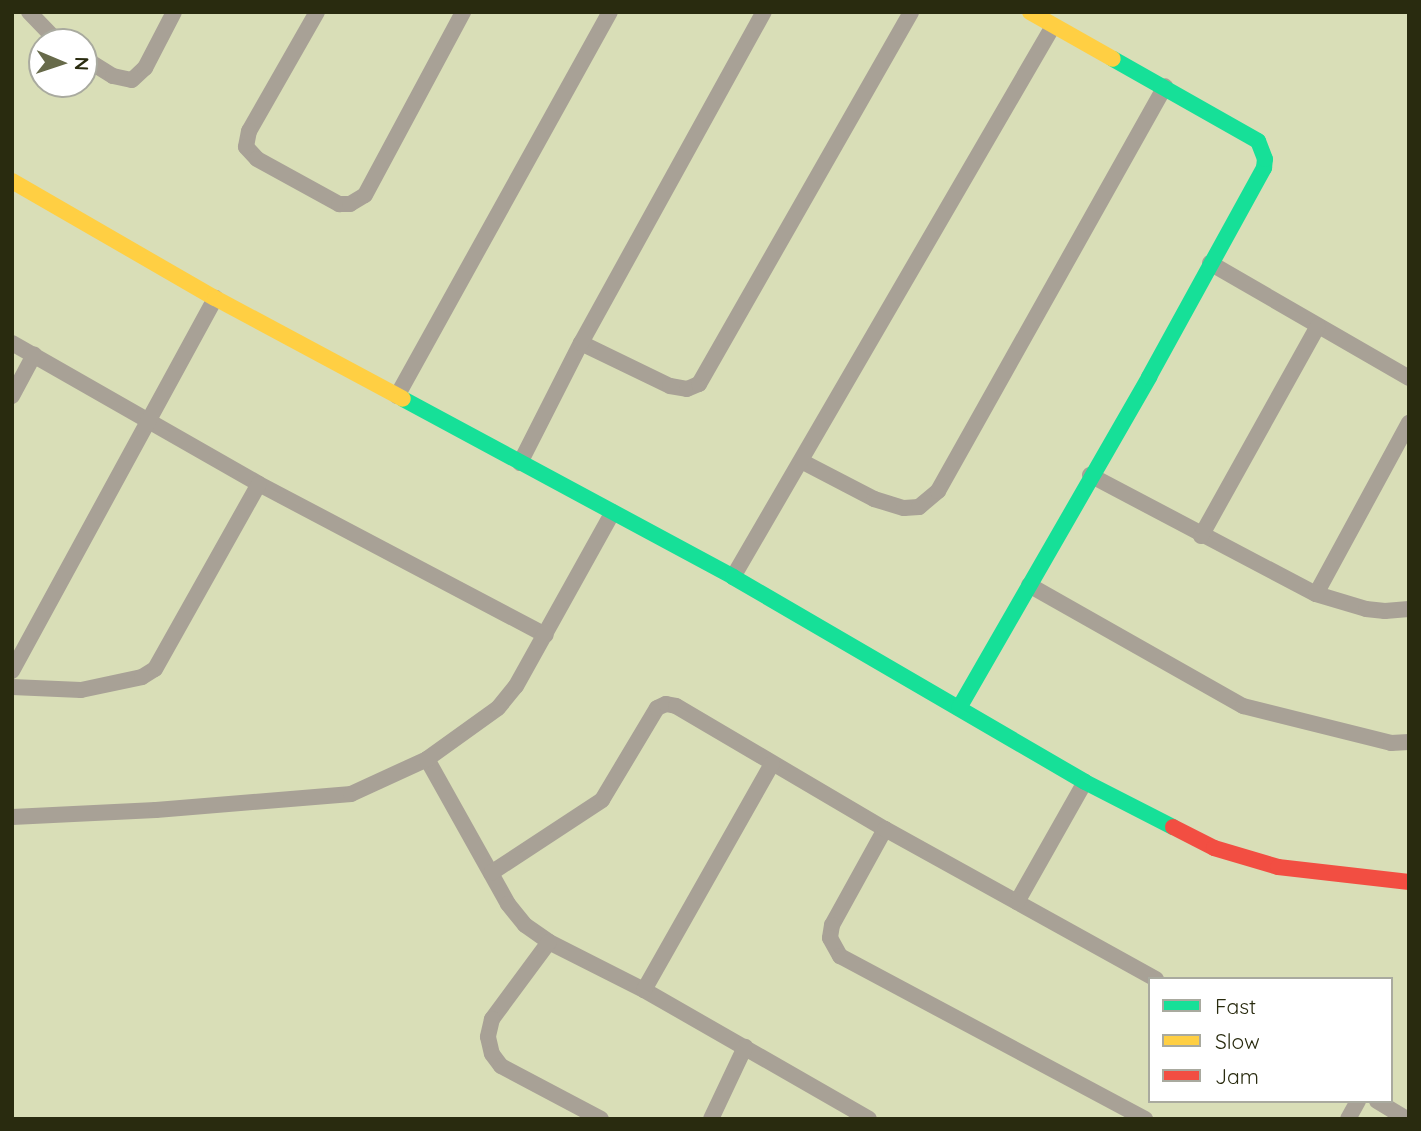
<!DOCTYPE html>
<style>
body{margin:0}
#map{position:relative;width:1421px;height:1131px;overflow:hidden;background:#d9deb7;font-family:Quicksand,sans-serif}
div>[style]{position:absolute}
.street>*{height:16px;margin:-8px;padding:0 8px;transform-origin:8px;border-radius:8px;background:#a8a196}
.fast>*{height:16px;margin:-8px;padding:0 8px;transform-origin:8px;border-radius:8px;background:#16e098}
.slow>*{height:16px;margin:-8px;padding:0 8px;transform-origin:8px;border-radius:8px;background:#ffcf43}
.jam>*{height:16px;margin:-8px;padding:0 8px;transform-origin:8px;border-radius:8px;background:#f24e42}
span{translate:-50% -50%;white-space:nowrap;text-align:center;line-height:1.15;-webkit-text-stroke:5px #fff;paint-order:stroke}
.frame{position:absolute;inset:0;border:14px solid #292b0f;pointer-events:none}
.legend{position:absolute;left:1148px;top:977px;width:245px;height:126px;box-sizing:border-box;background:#fff;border:2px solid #a9aa9f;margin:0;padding:9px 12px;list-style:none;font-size:21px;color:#292b0f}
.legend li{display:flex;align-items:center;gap:14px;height:35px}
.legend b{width:35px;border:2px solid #a9aa9f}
.north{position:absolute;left:28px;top:28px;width:70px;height:70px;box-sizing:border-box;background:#fff;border:2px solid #a9aa9f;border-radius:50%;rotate:92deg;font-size:19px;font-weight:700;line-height:28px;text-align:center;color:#292b0f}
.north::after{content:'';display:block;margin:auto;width:24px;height:32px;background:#676a4a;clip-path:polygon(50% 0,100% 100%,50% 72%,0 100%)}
</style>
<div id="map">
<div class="street">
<div style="left:29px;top:12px;width:42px;rotate:46deg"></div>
<div style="left:317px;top:12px;width:137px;rotate:119.7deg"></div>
<div style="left:249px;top:131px;width:16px;rotate:101deg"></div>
<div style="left:246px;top:147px;width:16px;rotate:47deg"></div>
<div style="left:257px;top:159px;width:94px;rotate:28.8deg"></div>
<div style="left:339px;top:204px;width:11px"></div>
<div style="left:350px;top:204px;width:17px;rotate:-31deg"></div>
<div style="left:365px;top:195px;width:208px;rotate:-61.8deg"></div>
<div style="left:84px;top:58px;width:34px;rotate:32deg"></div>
<div style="left:113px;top:76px;width:19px;rotate:12deg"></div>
<div style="left:132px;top:80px;width:18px;rotate:-43deg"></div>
<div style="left:145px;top:68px;width:63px;rotate:-62.6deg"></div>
<div style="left:1210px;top:263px;width:230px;rotate:30deg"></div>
<div style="left:12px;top:343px;width:284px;rotate:29.7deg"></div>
<div style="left:259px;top:484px;width:324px;rotate:27.8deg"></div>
<div style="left:581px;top:343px;width:99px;rotate:25.8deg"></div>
<div style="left:670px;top:386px;width:17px;rotate:10deg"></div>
<div style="left:687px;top:389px;width:13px;rotate:-23deg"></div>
<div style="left:699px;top:384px;width:428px;rotate:-60.3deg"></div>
<div style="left:12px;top:396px;width:47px;rotate:-61.8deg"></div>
<div style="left:397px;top:396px;width:439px;rotate:-61deg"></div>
<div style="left:803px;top:462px;width:80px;rotate:27.5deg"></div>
<div style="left:874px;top:499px;width:31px;rotate:17deg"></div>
<div style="left:904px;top:508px;width:15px;rotate:-4deg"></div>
<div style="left:919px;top:507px;width:25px;rotate:-40deg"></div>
<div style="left:938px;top:491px;width:464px;rotate:-60.7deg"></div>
<div style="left:520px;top:463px;width:135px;rotate:-63.1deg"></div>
<div style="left:581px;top:343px;width:378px;rotate:-61.1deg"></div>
<div style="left:1090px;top:475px;width:255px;rotate:27.8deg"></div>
<div style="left:1316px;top:594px;width:52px;rotate:16.7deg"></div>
<div style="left:1366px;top:609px;width:19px;rotate:6deg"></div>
<div style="left:1385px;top:611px;width:24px;rotate:-5deg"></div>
<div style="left:1201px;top:536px;width:240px;rotate:-60.9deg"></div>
<div style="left:733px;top:577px;width:637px;rotate:-59.85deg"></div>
<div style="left:1029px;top:585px;width:246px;rotate:29.5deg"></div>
<div style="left:1243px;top:706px;width:153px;rotate:14deg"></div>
<div style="left:1391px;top:743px;width:18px;rotate:-3deg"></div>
<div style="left:1316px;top:594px;width:195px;rotate:-61.5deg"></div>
<div style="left:12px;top:671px;width:425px;rotate:-61.4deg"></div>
<div style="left:12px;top:687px;width:69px;rotate:2.5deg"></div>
<div style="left:81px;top:690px;width:62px;rotate:-12deg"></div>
<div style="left:142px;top:677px;width:15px;rotate:-32deg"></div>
<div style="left:155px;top:669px;width:212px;rotate:-60.7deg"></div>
<div style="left:427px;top:759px;width:166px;rotate:60.8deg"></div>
<div style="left:508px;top:904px;width:27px;rotate:51deg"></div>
<div style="left:525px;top:925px;width:29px;rotate:35deg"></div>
<div style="left:549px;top:942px;width:106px;rotate:26.8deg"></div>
<div style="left:644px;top:990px;width:259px;rotate:29.8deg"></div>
<div style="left:12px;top:817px;width:144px;rotate:-2.8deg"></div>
<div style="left:156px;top:810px;width:196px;rotate:-4.7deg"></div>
<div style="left:351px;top:794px;width:84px;rotate:-24.7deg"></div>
<div style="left:427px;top:759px;width:87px;rotate:-35.7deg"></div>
<div style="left:498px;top:708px;width:28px;rotate:-51deg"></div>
<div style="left:516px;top:686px;width:199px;rotate:-60.9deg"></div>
<div style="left:885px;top:829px;width:110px;rotate:118.9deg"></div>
<div style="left:832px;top:925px;width:13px;rotate:99deg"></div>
<div style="left:830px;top:938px;width:21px;rotate:61deg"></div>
<div style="left:840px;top:956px;width:346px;rotate:28.1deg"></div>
<div style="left:491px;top:873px;width:133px;rotate:-33.3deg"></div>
<div style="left:602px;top:800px;width:107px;rotate:-59.1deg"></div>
<div style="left:657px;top:708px;width:10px;rotate:-24deg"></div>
<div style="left:666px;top:704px;width:10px;rotate:11deg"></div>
<div style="left:676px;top:706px;width:243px;rotate:30.5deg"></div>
<div style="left:885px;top:829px;width:310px;rotate:29deg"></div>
<div style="left:1017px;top:902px;width:138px;rotate:-60.5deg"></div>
<div style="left:549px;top:942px;width:96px;rotate:126.5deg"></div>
<div style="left:492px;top:1019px;width:18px;rotate:103deg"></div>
<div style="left:488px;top:1037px;width:17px;rotate:77deg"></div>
<div style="left:492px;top:1054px;width:15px;rotate:53deg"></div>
<div style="left:501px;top:1066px;width:113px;rotate:27.9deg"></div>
<div style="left:644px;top:990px;width:260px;rotate:-60.5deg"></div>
<div style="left:1377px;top:1101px;width:35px;rotate:31deg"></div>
<div style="left:711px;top:1119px;width:80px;rotate:-64.7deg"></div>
<div style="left:1348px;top:1119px;width:21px;rotate:-61deg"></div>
</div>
<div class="fast">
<div style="left:403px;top:399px;width:375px;rotate:28.3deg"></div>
<div style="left:733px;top:577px;width:407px;rotate:30.2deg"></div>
<div style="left:1085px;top:782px;width:99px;rotate:27.1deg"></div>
<div style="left:959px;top:708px;width:382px;rotate:-60.1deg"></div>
<div style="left:1149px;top:377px;width:239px;rotate:-61.2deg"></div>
<div style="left:1264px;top:168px;width:9px;rotate:-84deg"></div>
<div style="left:1265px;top:159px;width:19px;rotate:-111deg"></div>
<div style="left:1258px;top:141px;width:167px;rotate:-150.5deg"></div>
</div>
<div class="slow">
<div style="left:1030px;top:12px;width:95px;rotate:29.5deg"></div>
<div style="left:12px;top:181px;width:234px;rotate:30deg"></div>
<div style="left:215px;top:298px;width:213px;rotate:28.2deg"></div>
</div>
<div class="jam">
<div style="left:1173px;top:827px;width:46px;rotate:27.1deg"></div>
<div style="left:1214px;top:848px;width:67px;rotate:16.5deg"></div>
<div style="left:1278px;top:867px;width:132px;rotate:6.5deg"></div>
</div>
<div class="frame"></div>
<ul class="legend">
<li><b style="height:9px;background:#16e098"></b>Fast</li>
<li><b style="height:9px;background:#ffcf43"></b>Slow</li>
<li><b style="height:9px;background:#f24e42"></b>Jam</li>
</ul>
<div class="north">N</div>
</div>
